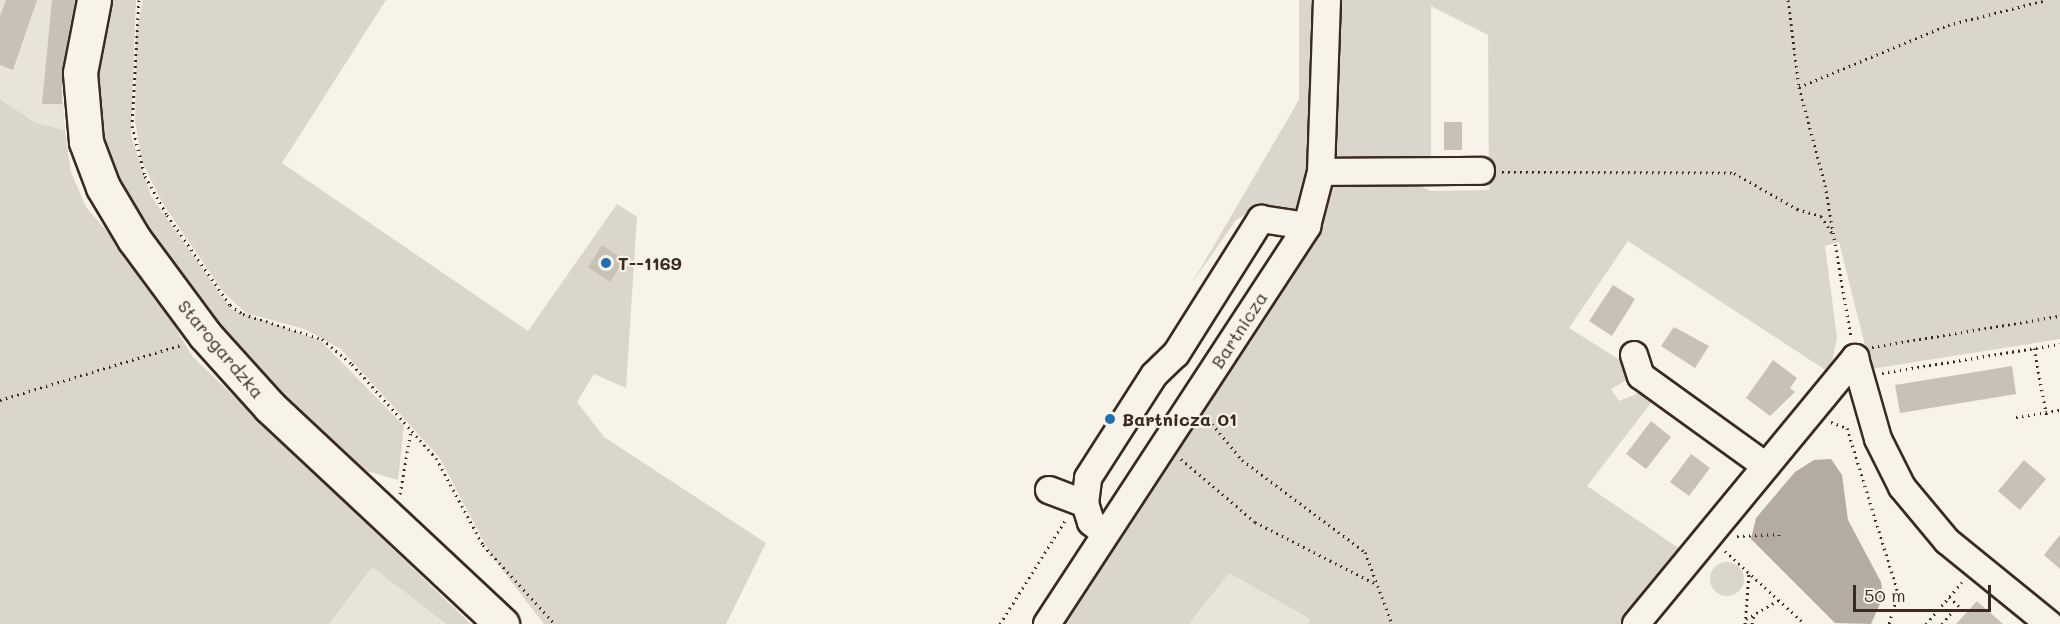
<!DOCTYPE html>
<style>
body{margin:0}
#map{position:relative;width:2060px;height:624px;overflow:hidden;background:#f7f3e8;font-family:Mali,sans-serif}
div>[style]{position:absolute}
.built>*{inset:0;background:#e9e4d9}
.green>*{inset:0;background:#dbd6cb}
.round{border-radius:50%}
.water>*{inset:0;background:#b4aca0}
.building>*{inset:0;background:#c8c1b6}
.path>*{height:3px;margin-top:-1.5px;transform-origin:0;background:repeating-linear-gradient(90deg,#3b2a1e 0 1.5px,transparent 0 6px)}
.roads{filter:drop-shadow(2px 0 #3b2a1e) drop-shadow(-2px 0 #3b2a1e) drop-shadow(0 2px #3b2a1e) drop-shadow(0 -2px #3b2a1e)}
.minor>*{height:26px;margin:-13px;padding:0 13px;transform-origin:13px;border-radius:13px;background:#f7f3e8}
.major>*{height:33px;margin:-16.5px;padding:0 16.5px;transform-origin:16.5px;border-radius:16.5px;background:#f7f3e8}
.dots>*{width:16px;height:16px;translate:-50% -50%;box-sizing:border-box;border:3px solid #f7f3e8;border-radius:50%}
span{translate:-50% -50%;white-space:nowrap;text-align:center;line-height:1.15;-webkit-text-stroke:4.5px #f7f3e8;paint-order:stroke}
.poi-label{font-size:18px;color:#3b2a1e;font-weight:700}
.left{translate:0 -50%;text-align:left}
.street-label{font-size:18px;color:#3b2a1e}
.scale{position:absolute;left:1853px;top:585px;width:138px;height:27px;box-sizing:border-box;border:3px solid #3b2a1e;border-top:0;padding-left:8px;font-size:18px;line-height:21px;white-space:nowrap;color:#3b2a1e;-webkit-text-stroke:4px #f7f3e8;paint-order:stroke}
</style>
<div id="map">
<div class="built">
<div style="clip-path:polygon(0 0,79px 0,62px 86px,65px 130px,36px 123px,0 99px)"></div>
<div style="clip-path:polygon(372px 567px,446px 624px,329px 624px)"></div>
<div style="clip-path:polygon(1229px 573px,1310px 619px,1309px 624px,1189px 624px)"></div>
</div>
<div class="green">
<div style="clip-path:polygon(106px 0,136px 0,131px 135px,151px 196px,231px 309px,320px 340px,404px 426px,398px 480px,350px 466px,269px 390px,137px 222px,102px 150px,94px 62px)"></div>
<div style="clip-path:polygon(143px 0,386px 0,282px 163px,528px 331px,617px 204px,637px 217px,626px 388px,594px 374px,577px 402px,604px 437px,766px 543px,726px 624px,544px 624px,491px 555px,439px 457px,341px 349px,304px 329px,246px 313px,224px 293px,163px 204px,142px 162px,135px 121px,136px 32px)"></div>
<div style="clip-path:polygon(1299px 0,1321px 0,1303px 205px,1294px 211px,1254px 209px,1236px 220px,1192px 283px,1299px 100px)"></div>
<div style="clip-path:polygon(1337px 0,2060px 0,2060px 339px,1871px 369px,1839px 242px,1825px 246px,1837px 337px,1830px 373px,1628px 241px,1569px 328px,1628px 365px,1630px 378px,1611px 389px,1619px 401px,1644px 391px,1654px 399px,1587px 486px,1686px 553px,1626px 624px,1309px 624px,1310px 619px,1229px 573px,1189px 624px,1059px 624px,1291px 271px,1328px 179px,1393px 176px,1432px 191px,1489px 190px,1488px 35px,1431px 6px,1431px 163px,1329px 163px)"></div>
<div style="clip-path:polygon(0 99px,36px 123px,65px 130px,71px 172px,86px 207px,141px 271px,193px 357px,471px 624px,446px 624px,372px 567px,329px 624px,0 624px)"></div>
<div class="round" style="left:1710px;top:562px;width:34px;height:34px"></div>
</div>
<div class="water">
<div style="clip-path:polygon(1831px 459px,1842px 475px,1848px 520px,1881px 582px,1883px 597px,1871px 624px,1835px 623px,1751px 539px,1756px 518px,1795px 472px,1814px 460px)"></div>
</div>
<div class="building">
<div style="clip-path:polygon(6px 0,37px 0,13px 70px,0 65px,0 16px)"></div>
<div style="clip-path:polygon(52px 0,75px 0,62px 70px,62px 104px,42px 104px)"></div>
<div style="clip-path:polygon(1444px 122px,1462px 122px,1462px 150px,1444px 150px)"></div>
<div style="clip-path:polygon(602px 245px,624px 260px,610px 282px,588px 267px)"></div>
<div style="clip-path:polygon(1613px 285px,1635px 299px,1612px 336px,1589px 321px)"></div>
<div style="clip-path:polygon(1674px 327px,1709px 346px,1695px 368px,1661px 346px)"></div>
<div style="clip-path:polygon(1773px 360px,1797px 378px,1790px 388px,1795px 392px,1770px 416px,1746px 398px)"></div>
<div style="clip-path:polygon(2012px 366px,2016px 394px,1900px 413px,1895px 385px)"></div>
<div style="clip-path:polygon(1651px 421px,1671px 437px,1646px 469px,1626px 454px)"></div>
<div style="clip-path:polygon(1691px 454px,1710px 468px,1689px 496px,1670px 482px)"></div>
<div style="clip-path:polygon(2024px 460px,2046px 479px,2020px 510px,1998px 491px)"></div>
<div style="clip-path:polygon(2060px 535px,2060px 569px,2044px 555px)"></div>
<div style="clip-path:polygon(1977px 601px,2003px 624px,1956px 624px)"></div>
</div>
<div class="path">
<div style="left:139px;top:0;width:126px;rotate:93.2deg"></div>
<div style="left:132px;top:126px;width:52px;rotate:75.4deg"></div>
<div style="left:145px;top:176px;width:45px;rotate:60.6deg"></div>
<div style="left:167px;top:215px;width:110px;rotate:55deg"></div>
<div style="left:230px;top:305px;width:16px;rotate:35deg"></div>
<div style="left:243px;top:314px;width:83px;rotate:17.6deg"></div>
<div style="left:322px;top:339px;width:39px;rotate:40deg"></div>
<div style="left:352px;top:364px;width:126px;rotate:48.2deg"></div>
<div style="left:436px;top:458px;width:99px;rotate:61.6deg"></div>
<div style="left:483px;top:545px;width:107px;rotate:47.7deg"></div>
<div style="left:1788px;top:0;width:88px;rotate:82.8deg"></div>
<div style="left:1799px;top:87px;width:101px;rotate:75.1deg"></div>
<div style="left:1825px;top:185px;width:154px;rotate:80.3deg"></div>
<div style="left:1799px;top:87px;width:161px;rotate:-22.6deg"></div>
<div style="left:1948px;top:25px;width:101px;rotate:-14.3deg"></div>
<div style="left:1502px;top:172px;width:232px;rotate:0.2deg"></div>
<div style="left:1734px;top:173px;width:73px;rotate:29.7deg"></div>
<div style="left:1797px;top:209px;width:25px;rotate:16deg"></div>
<div style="left:1821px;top:216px;width:20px;rotate:57deg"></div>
<div style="left:1872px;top:347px;width:191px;rotate:-9.4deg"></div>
<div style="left:2034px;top:348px;width:71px;rotate:79.5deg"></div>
<div style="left:1882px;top:373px;width:180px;rotate:-9.3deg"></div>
<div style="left:0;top:400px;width:189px;rotate:-16.9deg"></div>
<div style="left:2016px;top:417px;width:45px;rotate:-9deg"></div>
<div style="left:1208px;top:419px;width:53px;rotate:50.3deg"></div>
<div style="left:1242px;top:460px;width:154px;rotate:36.8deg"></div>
<div style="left:1365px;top:552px;width:77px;rotate:69.4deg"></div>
<div style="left:1831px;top:422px;width:17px;rotate:21deg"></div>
<div style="left:1847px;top:428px;width:173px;rotate:72.8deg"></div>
<div style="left:1898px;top:593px;width:32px;rotate:106deg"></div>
<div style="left:1181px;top:459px;width:97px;rotate:40.4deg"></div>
<div style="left:1255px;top:522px;width:134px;rotate:27.1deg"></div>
<div style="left:400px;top:494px;width:65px;rotate:-80.2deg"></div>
<div style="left:1737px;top:536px;width:42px;rotate:-2.7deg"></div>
<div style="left:1779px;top:534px;width:5px;rotate:90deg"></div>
<div style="left:1725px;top:551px;width:108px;rotate:42.4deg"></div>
<div style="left:1949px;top:597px;width:23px;rotate:43deg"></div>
<div style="left:1746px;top:619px;width:38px;rotate:-30deg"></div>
<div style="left:1000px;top:624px;width:124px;rotate:-57.8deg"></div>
<div style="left:1745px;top:624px;width:51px;rotate:-85.5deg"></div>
<div style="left:1752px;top:624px;width:10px;rotate:-79deg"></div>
<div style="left:1926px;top:624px;width:55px;rotate:-49.4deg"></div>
<div style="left:1942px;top:624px;width:23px;rotate:-50deg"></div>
</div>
<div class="roads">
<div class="minor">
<div style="left:1321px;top:172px;width:160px;rotate:-0.4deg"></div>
<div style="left:1634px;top:355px;width:22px;rotate:72deg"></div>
<div style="left:1641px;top:376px;width:154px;rotate:35.8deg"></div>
<div style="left:1855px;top:358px;width:84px;rotate:74.1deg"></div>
<div style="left:1878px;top:439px;width:54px;rotate:63.4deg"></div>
<div style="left:1902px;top:487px;width:70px;rotate:50.2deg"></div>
<div style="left:1947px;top:541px;width:132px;rotate:39.1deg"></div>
<div style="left:1049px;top:490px;width:39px;rotate:21deg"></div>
<div style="left:1105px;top:533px;width:18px;rotate:-142deg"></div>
<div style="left:1091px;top:522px;width:19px;rotate:-108deg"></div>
<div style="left:1085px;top:504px;width:26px;rotate:-83deg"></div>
<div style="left:1088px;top:478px;width:122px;rotate:-57.3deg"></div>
<div style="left:1154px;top:375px;width:30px;rotate:-44deg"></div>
<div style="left:1176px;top:354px;width:160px;rotate:-57.8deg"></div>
<div style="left:1261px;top:219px;width:47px;rotate:8.7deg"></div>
<div style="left:1047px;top:624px;width:475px;rotate:-56.8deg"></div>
<div style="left:1307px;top:226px;width:56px;rotate:-75.5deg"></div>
<div style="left:1321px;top:172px;width:172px;rotate:-88deg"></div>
<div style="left:1636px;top:624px;width:345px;rotate:-50.5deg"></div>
</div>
<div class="major">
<div style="left:94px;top:0;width:74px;rotate:100.9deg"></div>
<div style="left:80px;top:73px;width:69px;rotate:85deg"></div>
<div style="left:86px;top:142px;width:48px;rotate:69.3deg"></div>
<div style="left:103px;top:187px;width:61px;rotate:59.2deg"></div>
<div style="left:134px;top:239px;width:119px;rotate:53.5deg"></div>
<div style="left:205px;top:335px;width:97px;rotate:47.9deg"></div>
<div style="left:270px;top:407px;width:318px;rotate:43.1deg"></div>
</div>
</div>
<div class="dots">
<div style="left:606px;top:263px;background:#1f6fb2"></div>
<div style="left:1110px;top:419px;background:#1f6fb2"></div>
</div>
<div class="poi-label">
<span class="left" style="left:618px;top:263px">T--1169</span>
<span class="left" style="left:1122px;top:419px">Bartnicza 01</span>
</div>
<div class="street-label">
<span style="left:1239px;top:330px;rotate:-57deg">Bartnicza</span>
<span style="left:221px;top:349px;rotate:50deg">Starogardzka</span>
</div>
<div class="scale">50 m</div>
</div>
